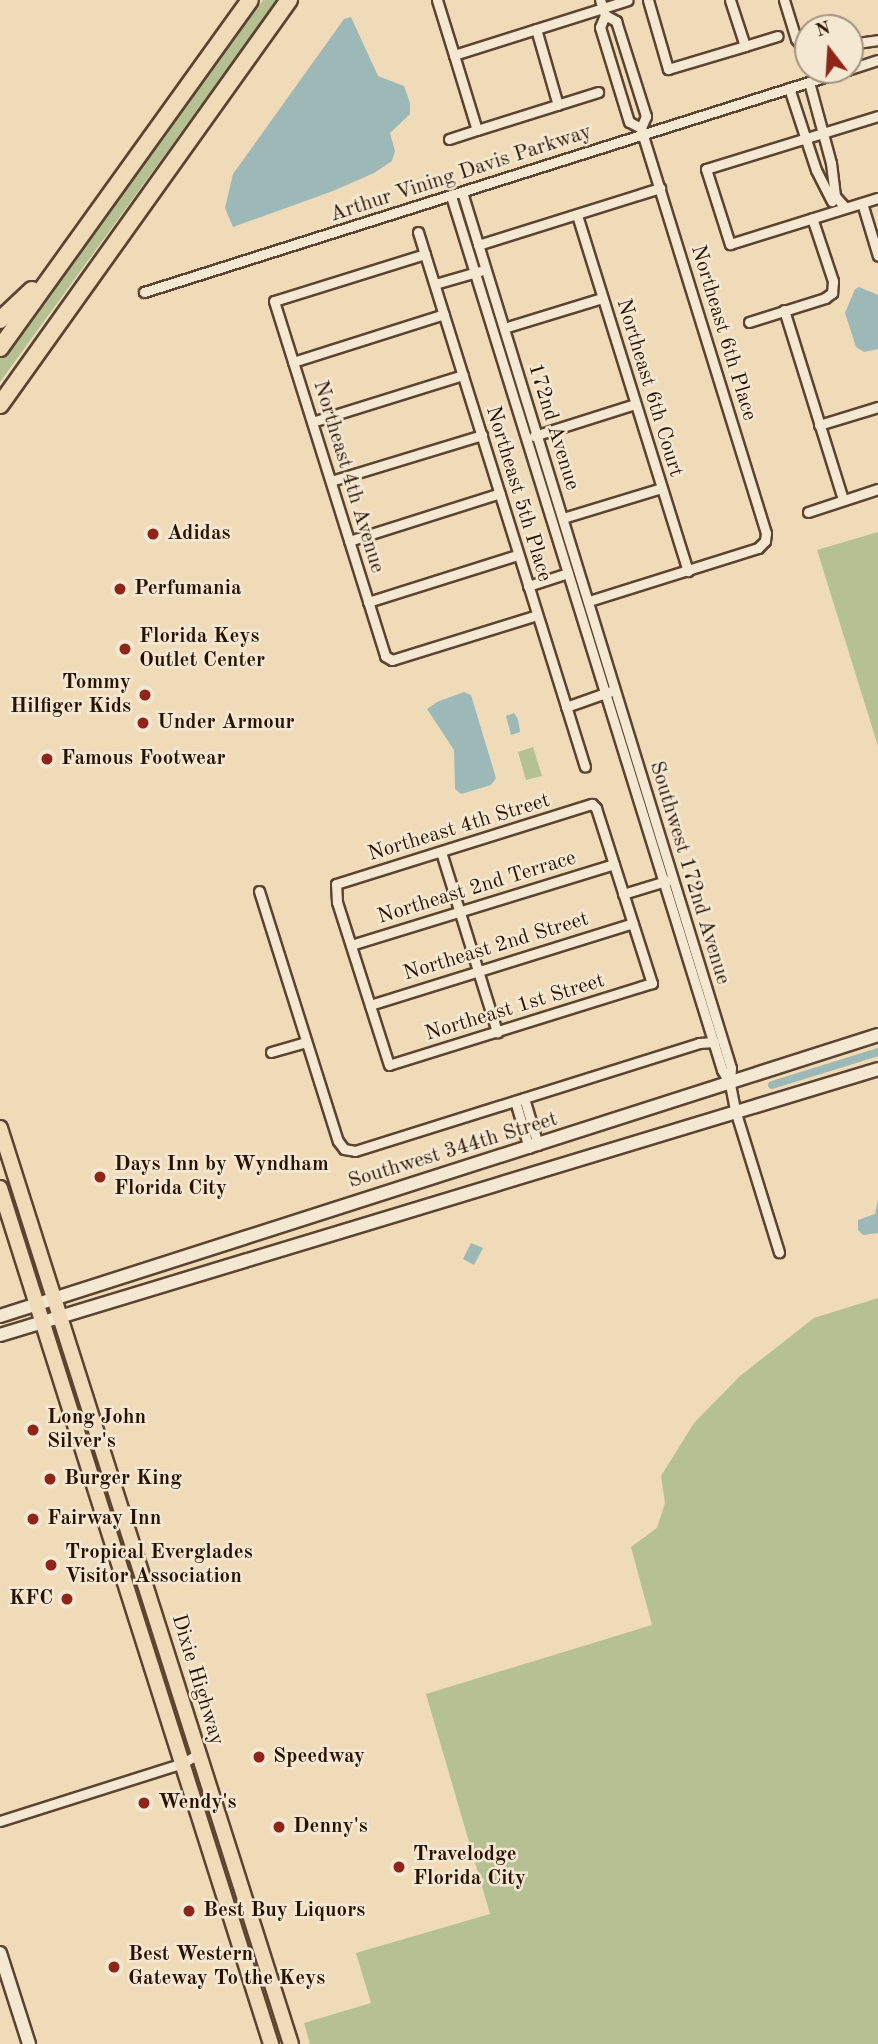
<!DOCTYPE html>
<style>
body{margin:0}
#map{position:relative;width:878px;height:2044px;overflow:hidden;background:#f0dbb9;font-family:"Old Standard TT",serif}
div>[style]{position:absolute}
.green>*{inset:0;background:#b5c192}
.water>*{inset:0;background:#9cb9b7}
.canal>*{height:8px;margin:-4px;padding:0 4px;transform-origin:4px;border-radius:4px;background:#9cb9b7}
.roads{filter:drop-shadow(2px 0 #5b4430) drop-shadow(-2px 0 #5b4430) drop-shadow(0 2px #5b4430) drop-shadow(0 -2px #5b4430)}
.minor>*{height:9px;margin:-4.5px;padding:0 4.5px;transform-origin:4.5px;border-radius:4.5px;background:#f5e8d2}
.secondary>*{height:12px;margin:-6px;padding:0 6px;transform-origin:6px;border-radius:6px;background:#f5e8d2}
.trunk>*{height:14px;margin:-7px;padding:0 7px;transform-origin:7px;border-radius:7px;background:#f0dbb9}
.motorway>*{height:16px;margin:-8px;padding:0 8px;transform-origin:8px;border-radius:8px;background:#f0dbb9}
.dots>*{width:19px;height:19px;translate:-50% -50%;box-sizing:border-box;border:4px solid #f5e8d2;border-radius:50%}
span{translate:-50% -50%;white-space:nowrap;text-align:center;line-height:1.15;-webkit-text-stroke:5px #f5e8d2;paint-order:stroke}
.street-label{font-size:21px;color:#291202}
.poi-label{font-size:21px;color:#291202;font-weight:700}
.left{translate:0 -50%;text-align:left}
.right{translate:-100% -50%;text-align:right}
.north{position:absolute;left:794px;top:14px;width:70px;height:70px;box-sizing:border-box;background:#f5e8d2;border:2px solid #a3927f;border-radius:50%;rotate:343deg;font-size:19px;font-weight:700;line-height:28px;text-align:center;color:#291202}
.north::after{content:'';display:block;margin:auto;width:24px;height:32px;background:#8f2418;clip-path:polygon(50% 0,100% 100%,50% 72%,0 100%)}
</style>
<div id="map">
<div class="green">
<div style="clip-path:polygon(263px 0,277px 0,0 382px,0 359px)"></div>
<div style="clip-path:polygon(878px 532px,878px 746px,817px 550px)"></div>
<div style="clip-path:polygon(533px 747px,542px 776px,526px 780px,518px 752px)"></div>
<div style="clip-path:polygon(878px 1298px,878px 2044px,310px 2044px,304px 2023px,371px 2003px,356px 1953px,490px 1914px,426px 1694px,652px 1625px,631px 1547px,657px 1528px,665px 1503px,661px 1476px,694px 1423px,740px 1376px,814px 1318px)"></div>
</div>
<div class="water">
<div style="clip-path:polygon(351px 17px,378px 76px,404px 86px,410px 103px,410px 114px,390px 133px,395px 151px,392px 161px,374px 173px,333px 191px,233px 227px,225px 208px,233px 174px,344px 19px)"></div>
<div style="clip-path:polygon(859px 287px,878px 295px,878px 349px,864px 352px,856px 347px,845px 313px,855px 289px)"></div>
<div style="clip-path:polygon(464px 692px,471px 695px,496px 778px,491px 785px,461px 794px,455px 789px,454px 750px,427px 709px,437px 702px)"></div>
<div style="clip-path:polygon(514px 713px,518px 719px,520px 732px,511px 735px,506px 716px)"></div>
<div style="clip-path:polygon(878px 1199px,878px 1233px,863px 1235px,858px 1230px,858px 1220px,875px 1214px)"></div>
<div style="clip-path:polygon(471px 1243px,483px 1248px,474px 1265px,463px 1259px)"></div>
</div>
<div class="canal">
<div style="left:772px;top:1085px;width:111px;rotate:-17.3deg"></div>
</div>
<div class="roads">
<div class="minor">
<div style="left:437px;top:0;width:58px;rotate:72.8deg"></div>
<div style="left:454px;top:55px;width:182px;rotate:-17.5deg"></div>
<div style="left:648px;top:0;width:72px;rotate:73.8deg"></div>
<div style="left:668px;top:69px;width:80px;rotate:-16.6deg"></div>
<div style="left:745px;top:46px;width:48px;rotate:-108.1deg"></div>
<div style="left:784px;top:0;width:41px;rotate:72.9deg"></div>
<div style="left:796px;top:39px;width:8px;rotate:50deg"></div>
<div style="left:801px;top:45px;width:7px"></div>
<div style="left:605px;top:15px;width:13px;rotate:29deg"></div>
<div style="left:616px;top:21px;width:100px;rotate:72.5deg"></div>
<div style="left:646px;top:116px;width:13px;rotate:113deg"></div>
<div style="left:536px;top:29px;width:79px;rotate:73.9deg"></div>
<div style="left:850px;top:44px;width:28px;rotate:-8deg"></div>
<div style="left:745px;top:46px;width:34px;rotate:-17deg"></div>
<div style="left:454px;top:55px;width:78px;rotate:73deg"></div>
<div style="left:477px;top:130px;width:127px;rotate:-17.4deg"></div>
<div style="left:850px;top:69px;width:29px;rotate:-18deg"></div>
<div style="left:809px;top:82px;width:84px;rotate:74.8deg"></div>
<div style="left:831px;top:163px;width:33px;rotate:83deg"></div>
<div style="left:835px;top:196px;width:15px;rotate:48deg"></div>
<div style="left:789px;top:88px;width:86px;rotate:71.8deg"></div>
<div style="left:816px;top:170px;width:35px;rotate:63deg"></div>
<div style="left:878px;top:116px;width:180px;rotate:162.9deg"></div>
<div style="left:706px;top:169px;width:79px;rotate:72.3deg"></div>
<div style="left:730px;top:244px;width:155px;rotate:-17.3deg"></div>
<div style="left:449px;top:139px;width:29px;rotate:-18deg"></div>
<div style="left:462px;top:192px;width:916px;rotate:72.93deg"></div>
<div style="left:731px;top:1068px;width:16px;rotate:94deg"></div>
<div style="left:730px;top:1084px;width:26px;rotate:79deg"></div>
<div style="left:735px;top:1110px;width:149px;rotate:72.8deg"></div>
<div style="left:451px;top:196px;width:915px;rotate:72.77deg"></div>
<div style="left:722px;top:1070px;width:14px;rotate:60deg"></div>
<div style="left:862px;top:203px;width:55px;rotate:73.2deg"></div>
<div style="left:577px;top:215px;width:373px;rotate:72.7deg"></div>
<div style="left:418px;top:232px;width:560px;rotate:72.66deg"></div>
<div style="left:478px;top:245px;width:191px;rotate:-17.4deg"></div>
<div style="left:425px;top:254px;width:158px;rotate:162.7deg"></div>
<div style="left:274px;top:301px;width:372px;rotate:72.6deg"></div>
<div style="left:385px;top:656px;width:8px;rotate:30deg"></div>
<div style="left:392px;top:660px;width:152px;rotate:-17.2deg"></div>
<div style="left:435px;top:284px;width:47px;rotate:-16.1deg"></div>
<div style="left:144px;top:292px;width:737px;rotate:-17.53deg"></div>
<div style="left:784px;top:310px;width:199px;rotate:72.7deg"></div>
<div style="left:749px;top:322px;width:80px;rotate:-17.5deg"></div>
<div style="left:825px;top:298px;width:9px;rotate:-36deg"></div>
<div style="left:832px;top:293px;width:12px;rotate:-85deg"></div>
<div style="left:833px;top:281px;width:66px;rotate:-108.4deg"></div>
<div style="left:504px;top:328px;width:102px;rotate:-17deg"></div>
<div style="left:293px;top:362px;width:158px;rotate:-17.6deg"></div>
<div style="left:312px;top:422px;width:158px;rotate:-17.3deg"></div>
<div style="left:819px;top:425px;width:62px;rotate:-17deg"></div>
<div style="left:534px;top:436px;width:106px;rotate:-17.6deg"></div>
<div style="left:331px;top:481px;width:158px;rotate:-16.9deg"></div>
<div style="left:808px;top:512px;width:74px;rotate:-18.2deg"></div>
<div style="left:563px;top:518px;width:103px;rotate:-16.9deg"></div>
<div style="left:349px;top:541px;width:158px;rotate:-17.6deg"></div>
<div style="left:528px;top:586px;width:42px;rotate:-18deg"></div>
<div style="left:589px;top:601px;width:177px;rotate:-17.4deg"></div>
<div style="left:758px;top:548px;width:10px;rotate:-45deg"></div>
<div style="left:765px;top:541px;width:8px;rotate:-83deg"></div>
<div style="left:766px;top:533px;width:417px;rotate:-107.2deg"></div>
<div style="left:643px;top:135px;width:7px;rotate:-106deg"></div>
<div style="left:641px;top:128px;width:13px;rotate:-153deg"></div>
<div style="left:629px;top:122px;width:99px;rotate:-107deg"></div>
<div style="left:600px;top:27px;width:13px;rotate:-67deg"></div>
<div style="left:605px;top:15px;width:16px;rotate:-108deg"></div>
<div style="left:368px;top:602px;width:156px;rotate:-17.5deg"></div>
<div style="left:566px;top:707px;width:48px;rotate:-19.6deg"></div>
<div style="left:592px;top:804px;width:6px;rotate:45deg"></div>
<div style="left:596px;top:808px;width:184px;rotate:72.3deg"></div>
<div style="left:652px;top:983px;width:275px;rotate:162.7deg"></div>
<div style="left:389px;top:1065px;width:171px;rotate:-107.7deg"></div>
<div style="left:337px;top:902px;width:18px;rotate:-93deg"></div>
<div style="left:336px;top:884px;width:268px;rotate:-17.4deg"></div>
<div style="left:441px;top:852px;width:189px;rotate:72.7deg"></div>
<div style="left:259px;top:891px;width:262px;rotate:72.5deg"></div>
<div style="left:338px;top:1141px;width:10px;rotate:53deg"></div>
<div style="left:344px;top:1149px;width:11px;rotate:10deg"></div>
<div style="left:355px;top:1151px;width:361px;rotate:-17.4deg"></div>
<div style="left:699px;top:1043px;width:15px;rotate:-4deg"></div>
<div style="left:623px;top:894px;width:48px;rotate:-16.9deg"></div>
<div style="left:351px;top:945px;width:275px;rotate:-17.1deg"></div>
<div style="left:370px;top:1005px;width:275px;rotate:-17.3deg"></div>
<div style="left:271px;top:1052px;width:36px;rotate:-16deg"></div>
<div style="left:524px;top:1098px;width:49px;rotate:73.4deg"></div>
<div style="left:515px;top:1101px;width:49px;rotate:73.4deg"></div>
<div style="left:0;top:1821px;width:192px;rotate:-17.6deg"></div>
<div style="left:183px;top:1763px;width:17px;rotate:-31deg"></div>
</div>
<div class="secondary">
<div style="left:0;top:1316px;width:922px;rotate:-17.75deg"></div>
<div style="left:0;top:1335px;width:917px;rotate:-16.85deg"></div>
<div style="left:0;top:1953px;width:96px;rotate:72.3deg"></div>
</div>
<div class="trunk">
<div style="left:0;top:1128px;width:961px;rotate:72.38deg"></div>
<div style="left:0;top:1188px;width:898px;rotate:72.43deg"></div>
</div>
<div class="motorway">
<div style="left:0;top:320px;width:44px;rotate:-43.2deg"></div>
<div style="left:0;top:348px;width:428px;rotate:-54.3deg"></div>
<div style="left:0;top:405px;width:498px;rotate:-54.5deg"></div>
</div>
</div>
<div class="dots">
<div style="left:153px;top:534px;background:#8f2418"></div>
<div style="left:120px;top:589px;background:#8f2418"></div>
<div style="left:125px;top:649px;background:#8f2418"></div>
<div style="left:145px;top:695px;background:#8f2418"></div>
<div style="left:143px;top:723px;background:#8f2418"></div>
<div style="left:47px;top:759px;background:#8f2418"></div>
<div style="left:100px;top:1177px;background:#8f2418"></div>
<div style="left:33px;top:1430px;background:#8f2418"></div>
<div style="left:50px;top:1479px;background:#8f2418"></div>
<div style="left:33px;top:1519px;background:#8f2418"></div>
<div style="left:51px;top:1565px;background:#8f2418"></div>
<div style="left:67px;top:1599px;background:#8f2418"></div>
<div style="left:259px;top:1757px;background:#8f2418"></div>
<div style="left:144px;top:1803px;background:#8f2418"></div>
<div style="left:279px;top:1827px;background:#8f2418"></div>
<div style="left:399px;top:1867px;background:#8f2418"></div>
<div style="left:189px;top:1911px;background:#8f2418"></div>
<div style="left:114px;top:1967px;background:#8f2418"></div>
</div>
<div class="street-label">
<span style="left:461px;top:174px;rotate:-18deg">Arthur Vining Davis Parkway</span>
<span style="left:723px;top:333px;rotate:73deg">Northeast 6th Place</span>
<span style="left:649px;top:388px;rotate:73deg">Northeast 6th Court</span>
<span style="left:553px;top:427px;rotate:73deg">172nd Avenue</span>
<span style="left:348px;top:477px;rotate:73deg">Northeast 4th Avenue</span>
<span style="left:518px;top:494px;rotate:73deg">Northeast 5th Place</span>
<span style="left:459px;top:828px;rotate:-17deg">Northeast 4th Street</span>
<span style="left:689px;top:873px;rotate:73deg">Southwest 172nd Avenue</span>
<span style="left:477px;top:888px;rotate:-17deg">Northeast 2nd Terrace</span>
<span style="left:496px;top:947px;rotate:-17deg">Northeast 2nd Street</span>
<span style="left:515px;top:1008px;rotate:-17deg">Northeast 1st Street</span>
<span style="left:453px;top:1151px;rotate:-17deg">Southwest 344th Street</span>
<span style="left:197px;top:1680px;rotate:73deg">Dixie Highway</span>
</div>
<div class="poi-label">
<span class="left" style="left:167px;top:534px">Adidas</span>
<span class="left" style="left:134px;top:589px">Perfumania</span>
<span class="left" style="left:139px;top:649px">Florida Keys<br>Outlet Center</span>
<span class="right" style="left:131px;top:695px">Tommy<br>Hilfiger Kids</span>
<span class="left" style="left:157px;top:723px">Under Armour</span>
<span class="left" style="left:61px;top:759px">Famous Footwear</span>
<span class="left" style="left:114px;top:1177px">Days Inn by Wyndham<br>Florida City</span>
<span class="left" style="left:47px;top:1430px">Long John<br>Silver's</span>
<span class="left" style="left:64px;top:1479px">Burger King</span>
<span class="left" style="left:47px;top:1519px">Fairway Inn</span>
<span class="left" style="left:65px;top:1565px">Tropical Everglades<br>Visitor Association</span>
<span class="right" style="left:53px;top:1599px">KFC</span>
<span class="left" style="left:273px;top:1757px">Speedway</span>
<span class="left" style="left:158px;top:1803px">Wendy's</span>
<span class="left" style="left:293px;top:1827px">Denny's</span>
<span class="left" style="left:413px;top:1867px">Travelodge<br>Florida City</span>
<span class="left" style="left:203px;top:1911px">Best Buy Liquors</span>
<span class="left" style="left:128px;top:1967px">Best Western<br>Gateway To the Keys</span>
</div>
<div class="north">N</div>
</div>
